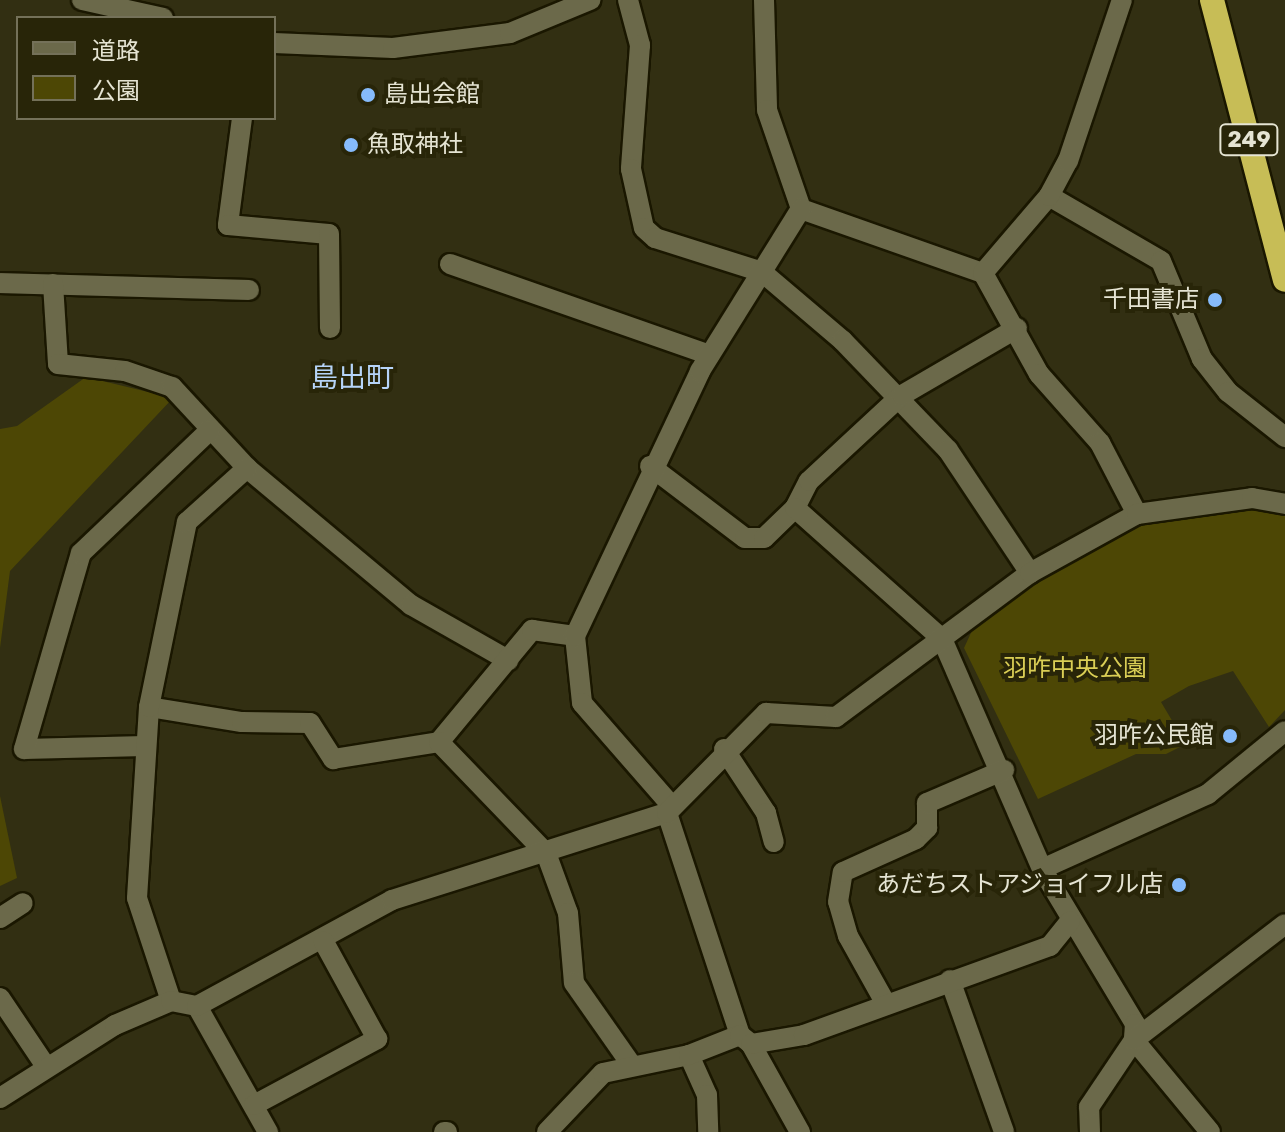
<!DOCTYPE html>
<meta charset="utf-8">
<style>
body{margin:0}
#map{position:relative;width:1285px;height:1132px;overflow:hidden;background:#322f12;font-family:Rubik,"Noto Sans JP",sans-serif}
div>[style]{position:absolute}
.green>*{inset:0;background:#4d4705}
.roads{filter:drop-shadow(2px 0 #1a1700) drop-shadow(-2px 0 #1a1700) drop-shadow(0 2px #1a1700) drop-shadow(0 -2px #1a1700)}
.street>*{height:20px;margin:-10px;padding:0 10px;transform-origin:10px;border-radius:10px;background:#6b694a}
.highway>*{height:24px;margin:-12px;padding:0 12px;transform-origin:12px;border-radius:12px;background:#c7bd56}
.dots>*{width:22px;height:22px;translate:-50% -50%;box-sizing:border-box;border:4px solid #282508;border-radius:50%}
span{translate:-50% -50%;white-space:nowrap;text-align:center;line-height:1.15;-webkit-text-stroke:8px #282508;paint-order:stroke}
.shield-label span{padding:2px 6px;background:#282508;border:2px solid;border-radius:6px;-webkit-text-stroke-width:0}
.shield-label{font-size:22px;color:#e5e4d3;font-weight:700}
.poi-label{font-size:24px;color:#e5e4d3}
.left{translate:0 -50%;text-align:left}
.right{translate:-100% -50%;text-align:right}
.park-label{font-size:24px;color:#dace55}
.quarter-label{font-size:28px;color:#b6d4f8}
.legend{position:absolute;left:16px;top:16px;width:260px;height:104px;box-sizing:border-box;background:#282508;border:2px solid #747159;margin:0;padding:10px 14px;list-style:none;font-size:24px;color:#e5e4d3}
.legend li{display:flex;align-items:center;gap:16px;height:40px}
.legend b{width:40px;border:2px solid #747159}
</style>
<div id="map">
<div class="green">
<div style="clip-path:polygon(86px 377px,173px 398px,10px 571px,0 648px,0 429px,17px 426px)"></div>
<div style="clip-path:polygon(1250px 502px,1285px 508px,1285px 710px,1269px 727px,1233px 671px,1189px 686px,1161px 702px,1186px 744px,1166px 754px,1136px 754px,1038px 799px,964px 648px,975px 624px,1127px 523px)"></div>
<div style="clip-path:polygon(0 796px,17px 878px,0 886px)"></div>
</div>
<div class="roads">
<div class="street">
<div style="left:82px;top:0;width:83px;rotate:12.5deg"></div>
<div style="left:628px;top:0;width:47px;rotate:75.1deg"></div>
<div style="left:640px;top:45px;width:124px;rotate:94.2deg"></div>
<div style="left:631px;top:169px;width:60px;rotate:77.6deg"></div>
<div style="left:644px;top:228px;width:15px;rotate:42deg"></div>
<div style="left:655px;top:238px;width:112px;rotate:17.6deg"></div>
<div style="left:762px;top:272px;width:106px;rotate:40.4deg"></div>
<div style="left:843px;top:341px;width:151px;rotate:46.1deg"></div>
<div style="left:948px;top:450px;width:148px;rotate:56.3deg"></div>
<div style="left:764px;top:0;width:110px;rotate:88.4deg"></div>
<div style="left:767px;top:110px;width:105px;rotate:71deg"></div>
<div style="left:274px;top:43px;width:119px;rotate:2.4deg"></div>
<div style="left:393px;top:48px;width:118px;rotate:-7.3deg"></div>
<div style="left:510px;top:33px;width:87px;rotate:-22.4deg"></div>
<div style="left:242px;top:118px;width:108px;rotate:97.5deg"></div>
<div style="left:228px;top:225px;width:101px;rotate:5.1deg"></div>
<div style="left:329px;top:234px;width:94px;rotate:89.4deg"></div>
<div style="left:1049px;top:196px;width:129px;rotate:30.1deg"></div>
<div style="left:1161px;top:261px;width:106px;rotate:67.3deg"></div>
<div style="left:1202px;top:359px;width:42px;rotate:51.8deg"></div>
<div style="left:1228px;top:392px;width:73px;rotate:38.3deg"></div>
<div style="left:801px;top:209px;width:193px;rotate:19.4deg"></div>
<div style="left:983px;top:273px;width:115px;rotate:61deg"></div>
<div style="left:1039px;top:374px;width:92px;rotate:48.5deg"></div>
<div style="left:1100px;top:443px;width:80px;rotate:62.5deg"></div>
<div style="left:450px;top:264px;width:275px;rotate:19.3deg"></div>
<div style="left:983px;top:273px;width:101px;rotate:-49.4deg"></div>
<div style="left:1049px;top:196px;width:40px;rotate:-62deg"></div>
<div style="left:1068px;top:161px;width:170px;rotate:-71.5deg"></div>
<div style="left:0;top:283px;width:249px;rotate:1.6deg"></div>
<div style="left:53px;top:284px;width:80px;rotate:86.4deg"></div>
<div style="left:58px;top:364px;width:67px;rotate:6deg"></div>
<div style="left:125px;top:371px;width:50px;rotate:18.8deg"></div>
<div style="left:172px;top:387px;width:110px;rotate:47.2deg"></div>
<div style="left:247px;top:468px;width:214px;rotate:39.9deg"></div>
<div style="left:411px;top:605px;width:112px;rotate:29.6deg"></div>
<div style="left:650px;top:466px;width:119px;rotate:37.2deg"></div>
<div style="left:745px;top:538px;width:19px"></div>
<div style="left:764px;top:538px;width:43px;rotate:-44.1deg"></div>
<div style="left:795px;top:508px;width:30px;rotate:-63deg"></div>
<div style="left:809px;top:481px;width:127px;rotate:-42.8deg"></div>
<div style="left:902px;top:395px;width:133px;rotate:-30.2deg"></div>
<div style="left:795px;top:508px;width:197px;rotate:41.7deg"></div>
<div style="left:942px;top:639px;width:251px;rotate:66.5deg"></div>
<div style="left:1042px;top:869px;width:181px;rotate:59deg"></div>
<div style="left:1135px;top:1024px;width:16px;rotate:94deg"></div>
<div style="left:1134px;top:1040px;width:119px;rotate:50.4deg"></div>
<div style="left:575px;top:636px;width:67px;rotate:84deg"></div>
<div style="left:582px;top:703px;width:134px;rotate:48.9deg"></div>
<div style="left:149px;top:707px;width:94px;rotate:9.2deg"></div>
<div style="left:242px;top:722px;width:68px;rotate:0.8deg"></div>
<div style="left:310px;top:723px;width:43px;rotate:57.4deg"></div>
<div style="left:333px;top:759px;width:107px;rotate:-9.1deg"></div>
<div style="left:439px;top:742px;width:146px;rotate:-50.3deg"></div>
<div style="left:532px;top:630px;width:43px;rotate:7.9deg"></div>
<div style="left:575px;top:636px;width:293px;rotate:-64.7deg"></div>
<div style="left:700px;top:371px;width:191px;rotate:-58.1deg"></div>
<div style="left:439px;top:742px;width:154px;rotate:46.1deg"></div>
<div style="left:546px;top:853px;width:64px;rotate:69.9deg"></div>
<div style="left:568px;top:913px;width:70px;rotate:85.1deg"></div>
<div style="left:574px;top:983px;width:99px;rotate:54.9deg"></div>
<div style="left:145px;top:746px;width:121px;rotate:178.6deg"></div>
<div style="left:24px;top:749px;width:204px;rotate:-73.8deg"></div>
<div style="left:81px;top:553px;width:178px;rotate:-43.6deg"></div>
<div style="left:724px;top:749px;width:77px;rotate:56.7deg"></div>
<div style="left:766px;top:813px;width:30px;rotate:75deg"></div>
<div style="left:667px;top:813px;width:234px;rotate:71.8deg"></div>
<div style="left:1042px;top:869px;width:182px;rotate:-24.3deg"></div>
<div style="left:1208px;top:794px;width:99px;rotate:-39.3deg"></div>
<div style="left:0;top:918px;width:27px;rotate:-33deg"></div>
<div style="left:950px;top:980px;width:161px;rotate:70.4deg"></div>
<div style="left:0;top:998px;width:84px;rotate:56.1deg"></div>
<div style="left:171px;top:1001px;width:108px;rotate:-108.3deg"></div>
<div style="left:137px;top:898px;width:191px;rotate:-86.4deg"></div>
<div style="left:149px;top:707px;width:189px;rotate:-78.4deg"></div>
<div style="left:187px;top:522px;width:81px;rotate:-42deg"></div>
<div style="left:886px;top:1004px;width:78px;rotate:-119.2deg"></div>
<div style="left:848px;top:936px;width:35px;rotate:-106deg"></div>
<div style="left:838px;top:902px;width:30px;rotate:-81deg"></div>
<div style="left:843px;top:872px;width:80px;rotate:-24.3deg"></div>
<div style="left:916px;top:839px;width:16px;rotate:-45deg"></div>
<div style="left:927px;top:828px;width:25px;rotate:-90deg"></div>
<div style="left:927px;top:803px;width:84px;rotate:-23.2deg"></div>
<div style="left:197px;top:1006px;width:145px;rotate:60.6deg"></div>
<div style="left:751px;top:1044px;width:101px;rotate:60.9deg"></div>
<div style="left:689px;top:1055px;width:44px;rotate:65.8deg"></div>
<div style="left:707px;top:1095px;width:37px;rotate:88deg"></div>
<div style="left:0;top:1098px;width:136px;rotate:-32.4deg"></div>
<div style="left:115px;top:1025px;width:61px;rotate:-23.2deg"></div>
<div style="left:171px;top:1001px;width:26px;rotate:11deg"></div>
<div style="left:197px;top:1006px;width:222px;rotate:-28.5deg"></div>
<div style="left:392px;top:900px;width:288px;rotate:-17.6deg"></div>
<div style="left:667px;top:813px;width:141px;rotate:-45.3deg"></div>
<div style="left:766px;top:713px;width:70px;rotate:3.3deg"></div>
<div style="left:836px;top:717px;width:242px;rotate:-36.6deg"></div>
<div style="left:1030px;top:573px;width:122px;rotate:-28.9deg"></div>
<div style="left:1137px;top:514px;width:116px;rotate:-7.9deg"></div>
<div style="left:1252px;top:498px;width:34px;rotate:10deg"></div>
<div style="left:254px;top:1105px;width:140px;rotate:-28.2deg"></div>
<div style="left:377px;top:1039px;width:111px;rotate:-118.7deg"></div>
<div style="left:444px;top:1132px;width:3px"></div>
<div style="left:547px;top:1132px;width:81px;rotate:-46.5deg"></div>
<div style="left:603px;top:1073px;width:88px;rotate:-11.8deg"></div>
<div style="left:689px;top:1055px;width:55px;rotate:-21.4deg"></div>
<div style="left:740px;top:1035px;width:14px;rotate:39deg"></div>
<div style="left:751px;top:1044px;width:54px;rotate:-9.6deg"></div>
<div style="left:804px;top:1035px;width:262px;rotate:-19.9deg"></div>
<div style="left:1050px;top:946px;width:32px;rotate:-51deg"></div>
<div style="left:1090px;top:1132px;width:25px;rotate:-92deg"></div>
<div style="left:1089px;top:1107px;width:81px;rotate:-56.1deg"></div>
<div style="left:1134px;top:1040px;width:190px;rotate:-37.5deg"></div>
</div>
<div class="highway">
<div style="left:1212px;top:0;width:289px;rotate:75.4deg"></div>
</div>
</div>
<div class="dots">
<div style="left:368px;top:95px;background:#86bbfb"></div>
<div style="left:351px;top:145px;background:#86bbfb"></div>
<div style="left:1215px;top:300px;background:#86bbfb"></div>
<div style="left:1230px;top:736px;background:#86bbfb"></div>
<div style="left:1179px;top:885px;background:#86bbfb"></div>
</div>
<div class="shield-label">
<span style="left:1249px;top:140px">249</span>
</div>
<div class="poi-label">
<span class="left" style="left:384px;top:95px">島出会館</span>
<span class="left" style="left:367px;top:145px">魚取神社</span>
<span class="right" style="left:1199px;top:300px">千田書店</span>
<span class="right" style="left:1214px;top:736px">羽咋公民館</span>
<span class="right" style="left:1163px;top:885px">あだちストアジョイフル店</span>
</div>
<div class="park-label">
<span style="left:1075px;top:669px">羽咋中央公園</span>
</div>
<div class="quarter-label">
<span style="left:352px;top:378px">島出町</span>
</div>
<ul class="legend">
<li><b style="height:10px;background:#6b694a"></b>道路</li>
<li><b style="height:22px;background:#4d4705"></b>公園</li>
</ul>
</div>
